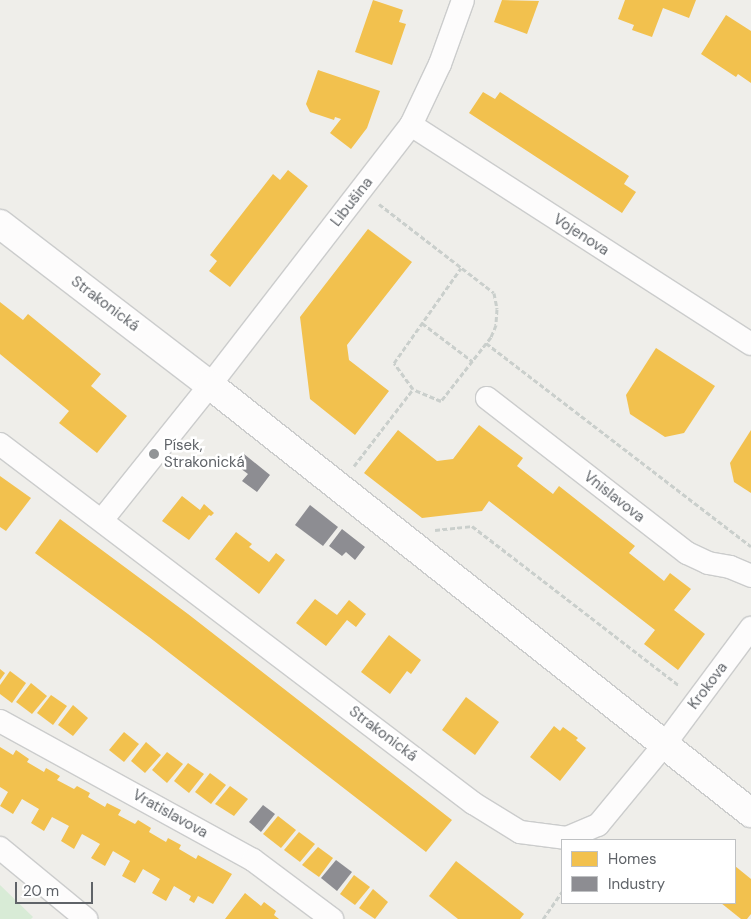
<!DOCTYPE html>
<meta charset="utf-8">
<style>
body{margin:0}
#map{position:relative;width:751px;height:919px;overflow:hidden;background:#efeeea;font-family:"DM Sans",sans-serif}
div>[style]{position:absolute}
.green>*{inset:0;background:#d8ebd6}
.homes>*{inset:0;background:#f2c14e}
.industry>*{inset:0;background:#8d8d92}
.path>*{height:3px;margin-top:-1.5px;transform-origin:0;background:repeating-linear-gradient(90deg,#cacfcc 0 5px,transparent 0 7.5px)}
.roads{filter:drop-shadow(1px 0 #cbcccc) drop-shadow(-1px 0 #cbcccc) drop-shadow(0 1px #cbcccc) drop-shadow(0 -1px #cbcccc)}
.street>*{height:22px;margin:-11px;padding:0 11px;transform-origin:11px;border-radius:11px;background:#fdfcfc}
.secondary>*{height:28px;margin:-14px;padding:0 14px;transform-origin:14px;border-radius:14px;background:#fdfcfc}
.dots>*{width:14px;height:14px;translate:-50% -50%;box-sizing:border-box;border:2px solid #fff;border-radius:50%}
span{translate:-50% -50%;white-space:nowrap;text-align:center;line-height:1.15;-webkit-text-stroke:5px #fff;paint-order:stroke}
.street-label{font-size:15px;color:#5f6368}
.poi-label{font-size:15px;color:#5f6368}
.left{translate:0 -50%;text-align:left}
.legend{position:absolute;left:561px;top:839px;width:175px;height:65px;box-sizing:border-box;background:#fff;border:1px solid #bfc1c3;margin:0;padding:6px 9px;list-style:none;font-size:15px;color:#5f6368}
.legend li{display:flex;align-items:center;gap:10px;height:25px}
.legend b{width:25px;border:1px solid #bfc1c3}
.scale{position:absolute;left:15px;top:882px;width:78px;height:22px;box-sizing:border-box;border:2px solid #5f6368;border-top:0;padding-left:6px;font-size:15px;line-height:18px;white-space:nowrap;color:#5f6368;-webkit-text-stroke:4px #fff;paint-order:stroke}
</style>
<div id="map">
<div class="green">
<div style="clip-path:polygon(0 886px,0 885px,33px 917px,31px 919px,0 919px)"></div>
</div>
<div class="homes">
<div style="clip-path:polygon(373px 0,403px 10px,399px 22px,406px 24px,392px 65px,355px 52px)"></div>
<div style="clip-path:polygon(502px 0,539px 1px,527px 34px,494px 22px)"></div>
<div style="clip-path:polygon(625px 0,696px 0,689px 18px,663px 8px,652px 37px,632px 30px,634px 25px,618px 19px)"></div>
<div style="clip-path:polygon(726px 15px,751px 31px,751px 83px,738px 74px,736px 77px,701px 54px)"></div>
<div style="clip-path:polygon(318px 70px,380px 91px,367px 128px,351px 149px,330px 133px,341px 119px,335px 117px,334px 120px,310px 112px,306px 104px)"></div>
<div style="clip-path:polygon(483px 92px,495px 99px,500px 92px,629px 176px,624px 184px,636px 192px,622px 213px,469px 113px)"></div>
<div style="clip-path:polygon(288px 170px,308px 186px,230px 287px,209px 271px,217px 261px,210px 255px,273px 174px,280px 180px)"></div>
<div style="clip-path:polygon(368px 229px,412px 262px,347px 345px,349px 360px,389px 391px,355px 435px,310px 399px,300px 317px)"></div>
<div style="clip-path:polygon(0 302px,23px 320px,28px 314px,101px 374px,91px 386px,127px 416px,97px 453px,59px 423px,69px 411px,0 354px)"></div>
<div style="clip-path:polygon(656px 348px,715px 386px,684px 433px,665px 437px,630px 414px,626px 395px)"></div>
<div style="clip-path:polygon(479px 425px,523px 458px,517px 466px,553px 494px,559px 486px,635px 546px,629px 553px,664px 581px,670px 573px,691px 589px,674px 610px,705px 634px,678px 670px,644px 644px,655px 630px,489px 501px,482px 511px,422px 518px,364px 473px,398px 430px,437px 461px,453px 459px)"></div>
<div style="clip-path:polygon(751px 430px,751px 493px,734px 482px,730px 463px)"></div>
<div style="clip-path:polygon(0 476px,31px 498px,6px 531px,0 527px)"></div>
<div style="clip-path:polygon(182px 496px,200px 510px,204px 504px,214px 513px,211px 516px,209px 515px,189px 540px,162px 521px)"></div>
<div style="clip-path:polygon(60px 519px,188px 614px,452px 820px,426px 852px,149px 637px,35px 553px)"></div>
<div style="clip-path:polygon(236px 532px,252px 544px,249px 547px,269px 562px,276px 553px,285px 560px,259px 594px,215px 559px)"></div>
<div style="clip-path:polygon(315px 599px,337px 615px,349px 600px,366px 614px,356px 627px,347px 620px,326px 646px,296px 623px)"></div>
<div style="clip-path:polygon(389px 635px,421px 660px,411px 674px,407px 671px,390px 694px,361px 672px)"></div>
<div style="clip-path:polygon(0 669px,5px 673px,0 680px)"></div>
<div style="clip-path:polygon(10px 671px,26px 683px,12px 703px,0 694px,0 685px)"></div>
<div style="clip-path:polygon(31px 683px,47px 696px,32px 714px,16px 702px)"></div>
<div style="clip-path:polygon(51px 695px,67px 706px,53px 725px,37px 713px)"></div>
<div style="clip-path:polygon(466px 697px,499px 722px,475px 755px,442px 730px)"></div>
<div style="clip-path:polygon(73px 705px,88px 718px,73px 736px,58px 725px)"></div>
<div style="clip-path:polygon(554px 726px,560px 731px,563px 727px,578px 738px,576px 740px,586px 748px,560px 781px,530px 757px)"></div>
<div style="clip-path:polygon(124px 732px,139px 744px,124px 762px,109px 750px)"></div>
<div style="clip-path:polygon(146px 742px,161px 755px,145px 773px,131px 761px)"></div>
<div style="clip-path:polygon(0 747px,13px 755px,16px 750px,29px 759px,27px 762px,44px 772px,46px 768px,60px 776px,57px 780px,74px 789px,77px 786px,90px 793px,88px 797px,105px 807px,107px 803px,121px 810px,118px 815px,135px 824px,138px 820px,151px 828px,149px 832px,166px 842px,168px 838px,181px 845px,179px 849px,196px 859px,198px 855px,232px 874px,213px 904px,198px 896px,194px 903px,189px 900px,191px 896px,174px 886px,166px 901px,152px 893px,160px 879px,143px 869px,135px 883px,122px 876px,130px 861px,113px 851px,105px 866px,91px 858px,100px 844px,82px 834px,74px 849px,61px 841px,69px 826px,52px 817px,44px 831px,31px 823px,39px 809px,22px 799px,13px 814px,0 806px,8px 792px,0 787px)"></div>
<div style="clip-path:polygon(167px 752px,183px 764px,167px 783px,152px 770px)"></div>
<div style="clip-path:polygon(188px 763px,204px 774px,189px 793px,174px 781px)"></div>
<div style="clip-path:polygon(210px 773px,226px 785px,211px 804px,195px 792px)"></div>
<div style="clip-path:polygon(230px 786px,248px 799px,234px 816px,215px 804px)"></div>
<div style="clip-path:polygon(278px 816px,296px 830px,281px 848px,263px 834px)"></div>
<div style="clip-path:polygon(299px 832px,315px 844px,300px 862px,284px 850px)"></div>
<div style="clip-path:polygon(318px 847px,333px 858px,319px 877px,302px 865px)"></div>
<div style="clip-path:polygon(456px 861px,524px 914px,520px 919px,458px 919px,429px 896px)"></div>
<div style="clip-path:polygon(735px 866px,751px 879px,751px 914px,747px 919px,741px 919px,721px 903px,735px 903px)"></div>
<div style="clip-path:polygon(354px 875px,370px 887px,355px 905px,340px 894px)"></div>
<div style="clip-path:polygon(373px 889px,388px 902px,375px 919px,359px 908px)"></div>
<div style="clip-path:polygon(245px 893px,261px 906px,264px 902px,276px 911px,274px 915px,279px 919px,225px 919px)"></div>
</div>
<div class="industry">
<div style="clip-path:polygon(244px 454px,270px 475px,257px 492px,242px 481px,248px 474px,236px 465px)"></div>
<div style="clip-path:polygon(310px 505px,338px 527px,323px 546px,295px 525px)"></div>
<div style="clip-path:polygon(342px 529px,365px 547px,355px 560px,346px 552px,342px 556px,329px 546px)"></div>
<div style="clip-path:polygon(263px 805px,275px 814px,261px 832px,249px 822px)"></div>
<div style="clip-path:polygon(336px 860px,352px 872px,337px 891px,321px 878px)"></div>
</div>
<div class="path">
<div style="left:379px;top:204px;width:145px;rotate:37.7deg"></div>
<div style="left:494px;top:293px;width:16px;rotate:79deg"></div>
<div style="left:497px;top:309px;width:16px;rotate:94deg"></div>
<div style="left:496px;top:325px;width:13px;rotate:113deg"></div>
<div style="left:491px;top:337px;width:81px;rotate:128deg"></div>
<div style="left:441px;top:401px;width:30px;rotate:-157deg"></div>
<div style="left:413px;top:389px;width:32px;rotate:-126deg"></div>
<div style="left:394px;top:363px;width:116px;rotate:-54.8deg"></div>
<div style="left:422px;top:323px;width:63px;rotate:37.2deg"></div>
<div style="left:486px;top:343px;width:334px;rotate:37.5deg"></div>
<div style="left:354px;top:466px;width:97px;rotate:-52.5deg"></div>
<div style="left:435px;top:530px;width:37px;rotate:-6deg"></div>
<div style="left:472px;top:526px;width:262px;rotate:37.6deg"></div>
<div style="left:543px;top:919px;width:33px;rotate:-55deg"></div>
</div>
<div class="roads">
<div class="street">
<div style="left:411px;top:125px;width:404px;rotate:32.8deg"></div>
<div style="left:487px;top:398px;width:253px;rotate:37.8deg"></div>
<div style="left:687px;top:553px;width:23px;rotate:25deg"></div>
<div style="left:708px;top:563px;width:22px;rotate:10deg"></div>
<div style="left:730px;top:567px;width:23px;rotate:23deg"></div>
<div style="left:0;top:444px;width:594px;rotate:37.2deg"></div>
<div style="left:473px;top:803px;width:55px;rotate:31.7deg"></div>
<div style="left:520px;top:832px;width:47px;rotate:7.3deg"></div>
<div style="left:567px;top:838px;width:34px;rotate:-23deg"></div>
<div style="left:598px;top:825px;width:104px;rotate:-50.5deg"></div>
<div style="left:664px;top:745px;width:146px;rotate:-53.4deg"></div>
<div style="left:102px;top:520px;width:173px;rotate:-51.3deg"></div>
<div style="left:210px;top:385px;width:329px;rotate:-52.3deg"></div>
<div style="left:411px;top:125px;width:68px;rotate:-64.6deg"></div>
<div style="left:440px;top:64px;width:68px;rotate:-70.2deg"></div>
<div style="left:0;top:721px;width:289px;rotate:28.8deg"></div>
<div style="left:253px;top:860px;width:99px;rotate:36.8deg"></div>
<div style="left:0;top:848px;width:112px;rotate:39.5deg"></div>
</div>
<div class="secondary">
<div style="left:0;top:224px;width:265px;rotate:37.5deg"></div>
<div style="left:210px;top:385px;width:690px;rotate:38.35deg"></div>
</div>
</div>
<div class="dots">
<div style="left:154px;top:454px;background:#919496"></div>
</div>
<div class="street-label">
<span style="left:352px;top:202px;rotate:-52deg">Libušina</span>
<span style="left:581px;top:235px;rotate:33deg">Vojenova</span>
<span style="left:105px;top:304px;rotate:37deg">Strakonická</span>
<span style="left:614px;top:497px;rotate:38deg">Vnislavova</span>
<span style="left:708px;top:686px;rotate:-53deg">Krokova</span>
<span style="left:383px;top:734px;rotate:37deg">Strakonická</span>
<span style="left:170px;top:814px;rotate:29deg">Vratislavova</span>
</div>
<div class="poi-label">
<span class="left" style="left:164px;top:454px">Písek,<br>Strakonická</span>
</div>
<ul class="legend">
<li><b style="height:14px;background:#f2c14e"></b>Homes</li>
<li><b style="height:14px;background:#8d8d92"></b>Industry</li>
</ul>
<div class="scale">20 m</div>
</div>
